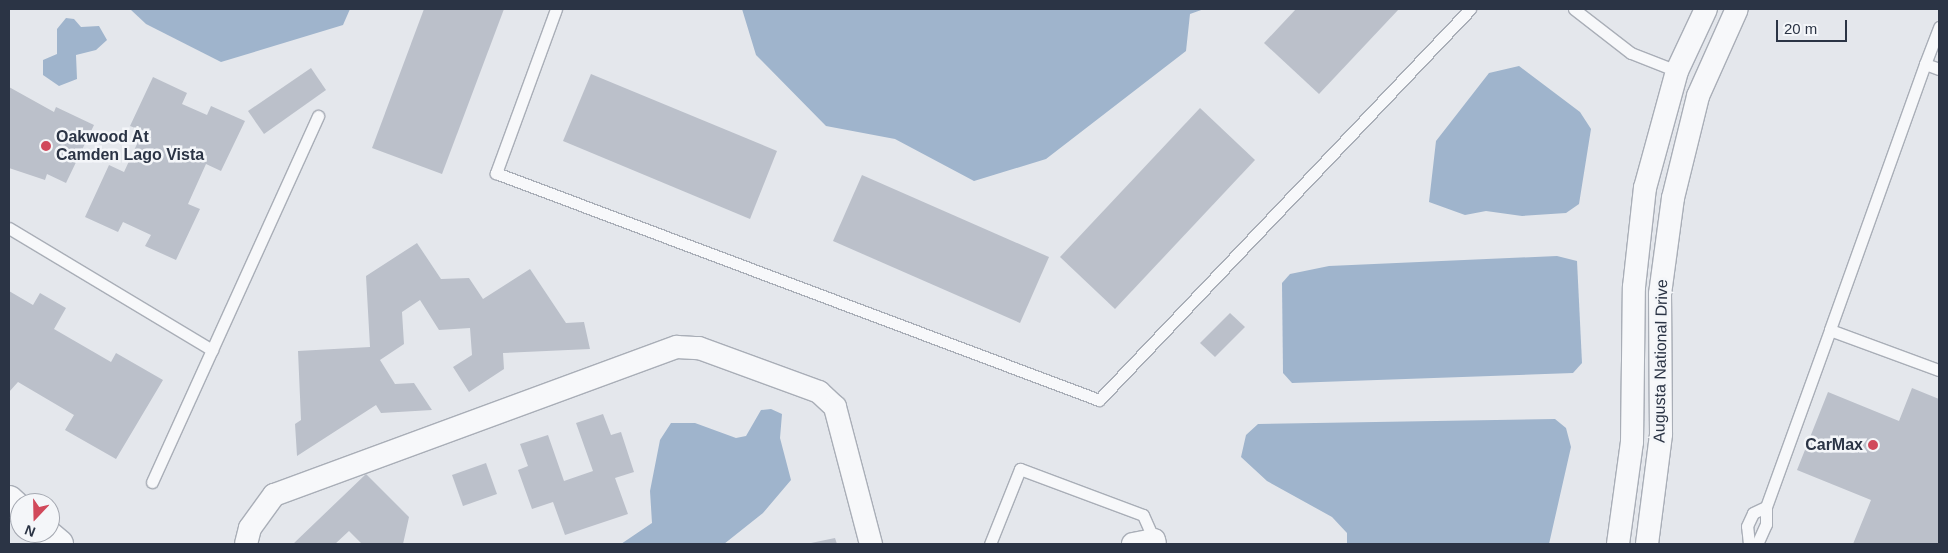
<!DOCTYPE html>
<style>
body{margin:0}
#map{position:relative;width:1948px;height:553px;overflow:hidden;background:#e4e7ec;font-family:Arial,sans-serif}
div>[style]{position:absolute}
.water>*{inset:0;background:#9fb4cc}
.building>*{inset:0;background:#bbc0ca}
.roads{filter:drop-shadow(1px 0 #a9aeb7) drop-shadow(-1px 0 #a9aeb7) drop-shadow(0 1px #a9aeb7) drop-shadow(0 -1px #a9aeb7)}
.service>*{height:11px;margin:-5.5px;padding:0 5.5px;transform-origin:5.5px;border-radius:5.5px;background:#f7f8fa}
.minor>*{height:22px;margin:-11px;padding:0 11px;transform-origin:11px;border-radius:11px;background:#f7f8fa}
.tertiary>*{height:28px;margin:-14px;padding:0 14px;transform-origin:14px;border-radius:14px;background:#f7f8fa}
.dots>*{width:14px;height:14px;translate:-50% -50%;box-sizing:border-box;border:2px solid #f4f6f9;border-radius:50%}
span{translate:-50% -50%;white-space:nowrap;text-align:center;line-height:1.15;-webkit-text-stroke:5px #f4f6f9;paint-order:stroke}
.poi-label{font-size:16px;color:#2b3445;font-weight:700}
.left{translate:0 -50%;text-align:left}
.right{translate:-100% -50%;text-align:right}
.street-label{font-size:16px;color:#2b3445}
.frame{position:absolute;inset:0;border:10px solid #2b3445;pointer-events:none}
.north{position:absolute;left:10px;top:493px;width:50px;height:50px;box-sizing:border-box;background:#f4f6f9;border:1px solid #a4a8b1;border-radius:50%;rotate:201deg;font-size:14px;font-weight:700;line-height:20px;text-align:center;color:#2b3445}
.north::after{content:'';display:block;margin:auto;width:18px;height:22px;background:#d1495b;clip-path:polygon(50% 0,100% 100%,50% 72%,0 100%)}
.scale{position:absolute;left:1776px;top:20px;width:71px;height:22px;box-sizing:border-box;border:2px solid #2b3445;border-top:0;padding-left:6px;font-size:15px;line-height:18px;white-space:nowrap;color:#2b3445;-webkit-text-stroke:4px #f4f6f9;paint-order:stroke}
</style>
<div id="map">
<div class="water">
<div style="clip-path:polygon(130px 9px,350px 9px,343px 25px,221px 62px,146px 24px)"></div>
<div style="clip-path:polygon(742px 9px,1204px 9px,1190px 14px,1186px 51px,1046px 159px,974px 181px,895px 139px,826px 126px,756px 55px)"></div>
<div style="clip-path:polygon(66px 18px,74px 19px,81px 27px,99px 26px,107px 40px,96px 50px,76px 55px,77px 79px,59px 86px,43px 75px,43px 60px,57px 54px,57px 29px)"></div>
<div style="clip-path:polygon(1519px 66px,1580px 112px,1591px 129px,1579px 204px,1566px 213px,1522px 216px,1486px 211px,1465px 215px,1429px 202px,1436px 141px,1489px 73px)"></div>
<div style="clip-path:polygon(1557px 256px,1577px 261px,1582px 363px,1573px 373px,1292px 383px,1283px 373px,1282px 283px,1290px 274px,1329px 266px)"></div>
<div style="clip-path:polygon(771px 409px,782px 414px,780px 438px,791px 480px,763px 513px,724px 544px,621px 544px,652px 523px,650px 491px,660px 440px,671px 423px,695px 423px,736px 438px,746px 436px,761px 410px)"></div>
<div style="clip-path:polygon(1555px 419px,1566px 428px,1571px 447px,1549px 544px,1347px 544px,1347px 533px,1332px 517px,1267px 481px,1241px 457px,1246px 435px,1258px 424px)"></div>
</div>
<div class="building">
<div style="clip-path:polygon(424px 9px,504px 9px,442px 174px,372px 148px)"></div>
<div style="clip-path:polygon(1296px 9px,1399px 9px,1319px 94px,1264px 43px)"></div>
<div style="clip-path:polygon(311px 68px,326px 90px,264px 134px,248px 111px)"></div>
<div style="clip-path:polygon(591px 74px,777px 151px,750px 219px,563px 141px)"></div>
<div style="clip-path:polygon(153px 77px,187px 93px,182px 104px,207px 115px,211px 106px,245px 121px,221px 171px,206px 164px,188px 204px,200px 209px,176px 260px,145px 246px,151px 235px,123px 222px,118px 232px,85px 217px,109px 165px,124px 172px,143px 131px,130px 126px)"></div>
<div style="clip-path:polygon(9px 87px,54px 112px,56px 107px,94px 125px,66px 183px,47px 174px,45px 180px,9px 168px)"></div>
<div style="clip-path:polygon(1200px 108px,1255px 160px,1115px 309px,1060px 257px)"></div>
<div style="clip-path:polygon(862px 175px,1049px 257px,1020px 323px,833px 241px)"></div>
<div style="clip-path:polygon(417px 243px,441px 279px,469px 278px,483px 299px,530px 269px,566px 323px,584px 322px,590px 349px,503px 353px,504px 369px,469px 392px,453px 367px,472px 355px,470px 328px,439px 330px,420px 300px,402px 312px,404px 344px,380px 360px,395px 384px,414px 383px,432px 410px,381px 413px,376px 405px,297px 456px,295px 424px,301px 420px,298px 351px,370px 347px,366px 276px)"></div>
<div style="clip-path:polygon(9px 291px,33px 305px,40px 293px,66px 308px,54px 329px,111px 362px,116px 353px,163px 380px,116px 459px,65px 430px,74px 415px,18px 382px,9px 392px)"></div>
<div style="clip-path:polygon(1230px 313px,1245px 327px,1215px 357px,1200px 343px)"></div>
<div style="clip-path:polygon(1912px 388px,1939px 399px,1939px 544px,1853px 544px,1871px 500px,1797px 470px,1828px 392px,1899px 421px)"></div>
<div style="clip-path:polygon(603px 414px,611px 435px,621px 432px,634px 472px,615px 478px,628px 514px,565px 535px,553px 502px,532px 509px,518px 470px,528px 466px,520px 444px,548px 435px,564px 481px,593px 471px,576px 423px)"></div>
<div style="clip-path:polygon(486px 463px,497px 494px,463px 506px,452px 475px)"></div>
<div style="clip-path:polygon(366px 474px,409px 517px,403px 544px,362px 544px,349px 531px,335px 544px,293px 544px)"></div>
<div style="clip-path:polygon(835px 538px,837px 544px,811px 544px,811px 543px)"></div>
</div>
<div class="roads">
<div class="service">
<div style="left:556px;top:9px;width:175px;rotate:110.1deg"></div>
<div style="left:496px;top:173px;width:644px;rotate:20.63deg"></div>
<div style="left:1099px;top:400px;width:539px;rotate:-46.5deg"></div>
<div style="left:1574px;top:9px;width:72px;rotate:37.7deg"></div>
<div style="left:1631px;top:53px;width:49px;rotate:21.4deg"></div>
<div style="left:1925px;top:64px;width:40px;rotate:-69deg"></div>
<div style="left:1939px;top:69px;width:15px;rotate:-160deg"></div>
<div style="left:1925px;top:64px;width:282px;rotate:109.7deg"></div>
<div style="left:1830px;top:330px;width:116px;rotate:20.2deg"></div>
<div style="left:9px;top:228px;width:237px;rotate:31deg"></div>
<div style="left:152px;top:482px;width:402px;rotate:-65.6deg"></div>
<div style="left:1766px;top:507px;width:188px;rotate:-70.1deg"></div>
<div style="left:990px;top:544px;width:81px;rotate:-68.2deg"></div>
<div style="left:1020px;top:469px;width:131px;rotate:20.5deg"></div>
<div style="left:1143px;top:515px;width:27px;rotate:66deg"></div>
<div style="left:1749px;top:544px;width:18px;rotate:-96deg"></div>
<div style="left:1747px;top:526px;width:14px;rotate:-65deg"></div>
<div style="left:1753px;top:513px;width:14px;rotate:-25deg"></div>
<div style="left:1766px;top:507px;width:17px;rotate:90deg"></div>
<div style="left:1766px;top:524px;width:22px;rotate:114deg"></div>
</div>
<div class="minor">
<div style="left:246px;top:544px;width:16px;rotate:-76deg"></div>
<div style="left:250px;top:528px;width:41px;rotate:-54deg"></div>
<div style="left:274px;top:495px;width:429px;rotate:-20.2deg"></div>
<div style="left:677px;top:347px;width:22px;rotate:3deg"></div>
<div style="left:699px;top:348px;width:128px;rotate:20.1deg"></div>
<div style="left:819px;top:392px;width:22px;rotate:43deg"></div>
<div style="left:835px;top:407px;width:142px;rotate:75.3deg"></div>
<div style="left:1133px;top:544px;width:21px;rotate:-11deg"></div>
<div style="left:1154px;top:540px;width:4px;rotate:76deg"></div>
<div style="left:1618px;top:544px;width:103px;rotate:-82.2deg"></div>
<div style="left:1632px;top:442px;width:155px;rotate:-89.3deg"></div>
<div style="left:1634px;top:287px;width:100px;rotate:-83.7deg"></div>
<div style="left:1645px;top:188px;width:121px;rotate:-74.7deg"></div>
<div style="left:1677px;top:71px;width:68px;rotate:-64.9deg"></div>
<div style="left:1647px;top:544px;width:111px;rotate:-82.7deg"></div>
<div style="left:1661px;top:434px;width:140px;rotate:-90.4deg"></div>
<div style="left:1660px;top:294px;width:97px;rotate:-82.3deg"></div>
<div style="left:1673px;top:198px;width:105px;rotate:-76.2deg"></div>
<div style="left:1698px;top:96px;width:95px;rotate:-65.9deg"></div>
</div>
<div class="tertiary">
<div style="left:9px;top:500px;width:15px;rotate:42deg"></div>
<div style="left:46px;top:533px;width:17px;rotate:40deg"></div>
</div>
</div>
<div class="dots">
<div style="left:46px;top:146px;background:#d1495b"></div>
<div style="left:1873px;top:445px;background:#d1495b"></div>
</div>
<div class="poi-label">
<span class="left" style="left:56px;top:146px">Oakwood At<br>Camden Lago Vista</span>
<span class="right" style="left:1863px;top:445px">CarMax</span>
</div>
<div class="street-label">
<span style="left:1661px;top:361px;rotate:-89deg">Augusta National Drive</span>
</div>
<div class="frame"></div>
<div class="north">N</div>
<div class="scale">20 m</div>
</div>
